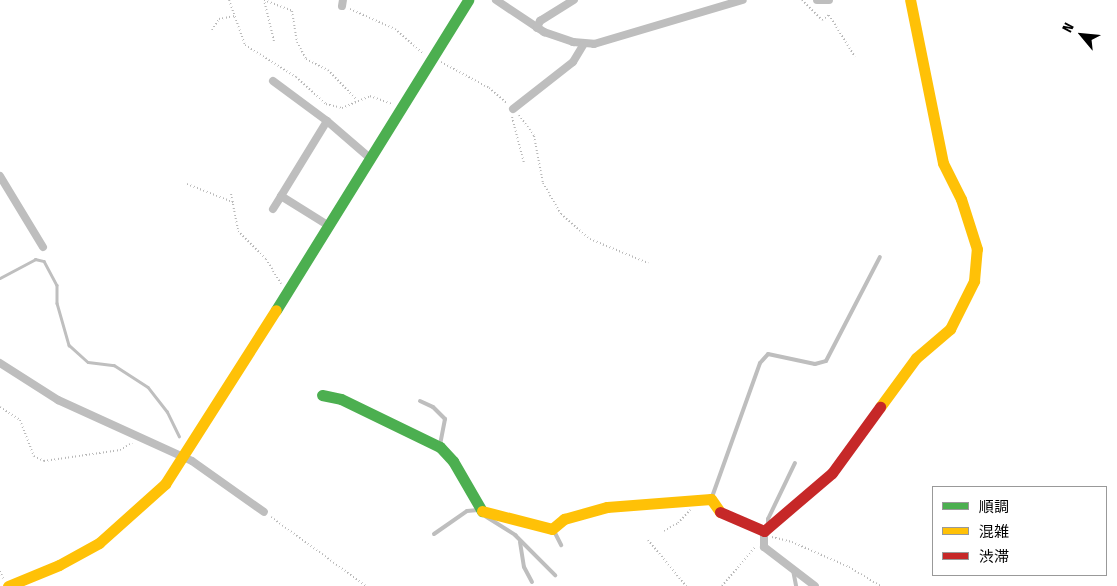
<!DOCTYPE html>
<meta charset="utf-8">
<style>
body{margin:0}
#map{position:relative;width:1117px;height:586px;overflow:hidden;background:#fff;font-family:"Fira Sans Condensed","Noto Sans JP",sans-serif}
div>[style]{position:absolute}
.stream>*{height:2.5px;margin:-1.25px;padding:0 1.25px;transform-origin:1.25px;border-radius:1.25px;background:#bfbfbf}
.path>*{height:2px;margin-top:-1px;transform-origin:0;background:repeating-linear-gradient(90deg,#b9b9b9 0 1px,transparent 0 3.5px)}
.lane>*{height:4px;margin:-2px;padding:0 2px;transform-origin:2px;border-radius:2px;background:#bebebe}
.street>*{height:8px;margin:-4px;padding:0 4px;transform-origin:4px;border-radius:4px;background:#bebebe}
.fast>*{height:11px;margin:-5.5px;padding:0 5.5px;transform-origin:5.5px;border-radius:5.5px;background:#4caf50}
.slow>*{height:11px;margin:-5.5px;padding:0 5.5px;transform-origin:5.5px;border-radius:5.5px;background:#ffc107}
.jam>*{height:11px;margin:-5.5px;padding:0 5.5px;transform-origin:5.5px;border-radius:5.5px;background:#c62828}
span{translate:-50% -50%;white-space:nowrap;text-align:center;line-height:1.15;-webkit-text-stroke:4px #fff;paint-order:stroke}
.legend{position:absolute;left:932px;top:486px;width:175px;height:90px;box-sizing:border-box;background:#fff;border:1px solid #999;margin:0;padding:6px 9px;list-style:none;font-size:15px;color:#000}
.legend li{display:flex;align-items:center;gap:10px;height:25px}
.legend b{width:25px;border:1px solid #999}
.north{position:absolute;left:1057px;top:10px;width:50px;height:50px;-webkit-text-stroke:4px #fff;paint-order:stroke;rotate:298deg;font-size:14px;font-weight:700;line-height:20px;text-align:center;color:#000}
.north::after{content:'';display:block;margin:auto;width:18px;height:22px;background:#000;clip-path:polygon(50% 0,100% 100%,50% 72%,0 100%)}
</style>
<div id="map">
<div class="stream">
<div style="left:0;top:278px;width:40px;rotate:-28deg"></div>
<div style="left:35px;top:259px;width:9px;rotate:13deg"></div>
<div style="left:44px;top:261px;width:27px;rotate:62deg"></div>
<div style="left:57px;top:285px;width:18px;rotate:90deg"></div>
<div style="left:57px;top:303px;width:44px;rotate:74.1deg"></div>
<div style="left:69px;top:345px;width:25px;rotate:42deg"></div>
<div style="left:88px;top:362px;width:26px;rotate:7deg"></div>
<div style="left:114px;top:365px;width:40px;rotate:32.9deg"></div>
<div style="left:148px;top:387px;width:31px;rotate:52deg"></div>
<div style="left:167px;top:411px;width:28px;rotate:64deg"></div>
</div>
<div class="path">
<div style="left:229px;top:0;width:48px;rotate:70.4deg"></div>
<div style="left:245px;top:45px;width:60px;rotate:32.1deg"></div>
<div style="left:296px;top:77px;width:40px;rotate:42deg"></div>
<div style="left:326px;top:104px;width:16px;rotate:14deg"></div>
<div style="left:342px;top:108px;width:30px;rotate:-23deg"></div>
<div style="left:370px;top:96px;width:23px;rotate:20deg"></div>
<div style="left:802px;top:0;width:28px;rotate:45deg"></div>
<div style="left:822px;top:20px;width:9px;rotate:-36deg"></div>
<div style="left:829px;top:15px;width:49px;rotate:58.2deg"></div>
<div style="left:350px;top:9px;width:49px;rotate:24deg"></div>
<div style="left:395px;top:29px;width:38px;rotate:41deg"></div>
<div style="left:212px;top:30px;width:13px;rotate:-58deg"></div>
<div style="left:219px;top:19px;width:16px;rotate:-11deg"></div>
<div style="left:274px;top:41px;width:42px;rotate:-103.7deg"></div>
<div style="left:264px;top:0;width:30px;rotate:21deg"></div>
<div style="left:292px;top:11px;width:31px;rotate:81deg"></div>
<div style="left:297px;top:42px;width:19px;rotate:62deg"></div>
<div style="left:306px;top:59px;width:25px;rotate:27deg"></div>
<div style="left:328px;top:70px;width:42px;rotate:46deg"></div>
<div style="left:441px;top:62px;width:55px;rotate:28.4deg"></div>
<div style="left:489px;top:88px;width:23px;rotate:40deg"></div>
<div style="left:519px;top:115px;width:26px;rotate:54deg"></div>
<div style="left:534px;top:136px;width:48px;rotate:79.2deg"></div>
<div style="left:543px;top:183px;width:36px;rotate:60deg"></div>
<div style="left:561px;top:214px;width:38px;rotate:41deg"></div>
<div style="left:590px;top:239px;width:63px;rotate:22.5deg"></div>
<div style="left:512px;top:117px;width:48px;rotate:75.4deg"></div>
<div style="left:187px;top:184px;width:52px;rotate:21.6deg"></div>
<div style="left:231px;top:194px;width:38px;rotate:79deg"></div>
<div style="left:238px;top:231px;width:40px;rotate:45deg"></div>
<div style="left:266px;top:259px;width:29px;rotate:59deg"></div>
<div style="left:0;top:407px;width:24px;rotate:33deg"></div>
<div style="left:20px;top:420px;width:39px;rotate:69deg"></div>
<div style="left:34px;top:456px;width:11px;rotate:27deg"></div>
<div style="left:44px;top:461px;width:77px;rotate:-8.2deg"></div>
<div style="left:120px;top:450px;width:14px;rotate:-30deg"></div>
<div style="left:271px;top:517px;width:117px;rotate:36deg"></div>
<div style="left:664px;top:531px;width:16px;rotate:-30deg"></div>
<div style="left:678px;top:523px;width:18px;rotate:-47deg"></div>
<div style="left:772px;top:537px;width:21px;rotate:14deg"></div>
<div style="left:792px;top:542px;width:62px;rotate:23.7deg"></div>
<div style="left:849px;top:567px;width:37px;rotate:31deg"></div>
<div style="left:648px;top:540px;width:60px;rotate:50.4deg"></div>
<div style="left:0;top:571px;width:8px;rotate:67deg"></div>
<div style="left:722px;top:586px;width:52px;rotate:-49.6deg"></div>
</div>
<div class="lane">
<div style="left:420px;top:401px;width:14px;rotate:25deg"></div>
<div style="left:433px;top:407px;width:17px;rotate:45deg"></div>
<div style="left:445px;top:419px;width:26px;rotate:101deg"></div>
<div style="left:712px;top:497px;width:142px;rotate:-70.3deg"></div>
<div style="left:760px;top:363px;width:12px;rotate:-48deg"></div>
<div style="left:768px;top:354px;width:48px;rotate:12deg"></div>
<div style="left:815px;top:364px;width:11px;rotate:-15deg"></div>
<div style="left:826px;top:361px;width:117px;rotate:-62.6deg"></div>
<div style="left:485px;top:516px;width:36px;rotate:32deg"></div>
<div style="left:515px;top:535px;width:57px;rotate:45deg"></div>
<div style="left:768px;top:526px;width:7px;rotate:-90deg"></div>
<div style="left:768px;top:519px;width:62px;rotate:-64.3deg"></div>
<div style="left:554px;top:531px;width:16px;rotate:63deg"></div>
<div style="left:434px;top:534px;width:40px;rotate:-34.9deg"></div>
<div style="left:467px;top:511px;width:11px;rotate:-5deg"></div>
<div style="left:520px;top:542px;width:25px;rotate:81deg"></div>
<div style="left:524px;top:567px;width:17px;rotate:62deg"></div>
<div style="left:793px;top:570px;width:16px;rotate:79deg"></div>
</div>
<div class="street">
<div style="left:496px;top:0;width:58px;rotate:33.7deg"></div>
<div style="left:544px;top:32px;width:31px;rotate:19deg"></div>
<div style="left:573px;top:42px;width:21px;rotate:5deg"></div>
<div style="left:594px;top:44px;width:155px;rotate:-16.5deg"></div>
<div style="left:817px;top:0;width:12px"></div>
<div style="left:342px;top:6px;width:6px;rotate:-81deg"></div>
<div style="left:537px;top:28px;width:8px;rotate:-67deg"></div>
<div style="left:540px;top:21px;width:40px;rotate:-32deg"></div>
<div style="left:273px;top:81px;width:67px;rotate:36.5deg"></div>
<div style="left:513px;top:109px;width:76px;rotate:-38.1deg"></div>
<div style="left:573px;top:62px;width:21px;rotate:-59deg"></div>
<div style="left:0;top:176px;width:83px;rotate:58.8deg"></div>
<div style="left:281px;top:196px;width:88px;rotate:-58.5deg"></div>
<div style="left:327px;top:121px;width:58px;rotate:40.8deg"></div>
<div style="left:273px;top:209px;width:15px;rotate:-58deg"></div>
<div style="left:281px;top:196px;width:57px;rotate:32deg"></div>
<div style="left:0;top:363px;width:69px;rotate:32.5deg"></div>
<div style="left:58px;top:400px;width:147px;rotate:24.5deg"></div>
<div style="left:192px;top:461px;width:88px;rotate:35.3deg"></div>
<div style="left:764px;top:531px;width:16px;rotate:90deg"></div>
<div style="left:764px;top:547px;width:64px;rotate:37.4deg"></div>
</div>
<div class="fast">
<div style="left:276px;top:310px;width:365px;rotate:-58.2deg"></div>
<div style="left:322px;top:395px;width:19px;rotate:12deg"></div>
<div style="left:341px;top:399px;width:110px;rotate:25.9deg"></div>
<div style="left:440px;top:447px;width:19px;rotate:47deg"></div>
<div style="left:453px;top:461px;width:58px;rotate:59.9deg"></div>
</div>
<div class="slow">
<div style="left:880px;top:407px;width:61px;rotate:-53.7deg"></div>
<div style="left:916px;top:358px;width:45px;rotate:-40.5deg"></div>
<div style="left:950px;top:329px;width:54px;rotate:-63.4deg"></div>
<div style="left:974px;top:281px;width:32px;rotate:-85deg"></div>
<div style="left:977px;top:249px;width:52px;rotate:-107.7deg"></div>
<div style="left:961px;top:199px;width:40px;rotate:-116.6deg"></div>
<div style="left:943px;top:163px;width:166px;rotate:-101.4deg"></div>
<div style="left:482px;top:511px;width:72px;rotate:14.4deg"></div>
<div style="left:552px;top:529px;width:16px;rotate:-40deg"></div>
<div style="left:564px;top:519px;width:45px;rotate:-15.6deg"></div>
<div style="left:607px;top:507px;width:104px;rotate:-4.4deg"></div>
<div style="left:711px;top:499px;width:16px;rotate:55deg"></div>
<div style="left:8px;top:586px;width:55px;rotate:-22.4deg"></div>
<div style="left:59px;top:565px;width:46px;rotate:-28.8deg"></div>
<div style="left:99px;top:543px;width:89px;rotate:-41.8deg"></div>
<div style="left:165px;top:484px;width:206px;rotate:-57.5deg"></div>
</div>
<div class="jam">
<div style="left:720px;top:512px;width:48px;rotate:23.4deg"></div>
<div style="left:764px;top:531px;width:89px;rotate:-40.5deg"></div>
<div style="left:832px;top:473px;width:82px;rotate:-54deg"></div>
</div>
<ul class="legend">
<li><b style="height:6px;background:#4caf50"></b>順調</li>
<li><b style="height:6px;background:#ffc107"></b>混雑</li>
<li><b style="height:6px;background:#c62828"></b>渋滞</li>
</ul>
<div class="north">N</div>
</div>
